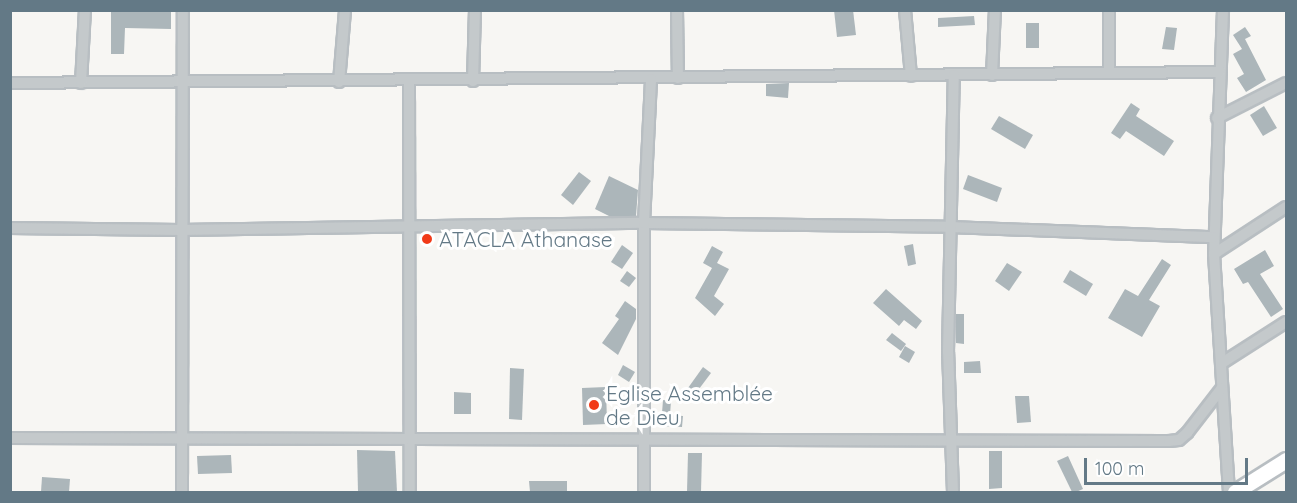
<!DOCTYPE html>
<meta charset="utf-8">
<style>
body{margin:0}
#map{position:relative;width:1297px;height:503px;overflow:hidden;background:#f7f6f3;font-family:Quicksand,sans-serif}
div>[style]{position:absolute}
.building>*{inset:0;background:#acb6ba}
.roads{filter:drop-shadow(2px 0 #b8bec2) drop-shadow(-2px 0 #b8bec2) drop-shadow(0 2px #b8bec2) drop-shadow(0 -2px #b8bec2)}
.street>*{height:10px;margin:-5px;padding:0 5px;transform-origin:5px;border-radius:5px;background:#c4c9cb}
.secondary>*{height:15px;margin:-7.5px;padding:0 7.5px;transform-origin:7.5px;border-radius:7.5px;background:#fff}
.dots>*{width:16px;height:16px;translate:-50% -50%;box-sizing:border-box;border:3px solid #fff;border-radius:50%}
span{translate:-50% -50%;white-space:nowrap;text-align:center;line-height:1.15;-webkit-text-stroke:6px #fff;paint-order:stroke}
.poi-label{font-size:21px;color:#637986}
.left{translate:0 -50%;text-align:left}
.frame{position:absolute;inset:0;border:12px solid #637986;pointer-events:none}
.scale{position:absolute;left:1084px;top:458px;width:164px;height:27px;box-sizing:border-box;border:3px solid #637986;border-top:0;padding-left:8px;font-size:18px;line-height:21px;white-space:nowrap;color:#637986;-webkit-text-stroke:4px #fff;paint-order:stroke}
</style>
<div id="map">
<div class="building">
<div style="clip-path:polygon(129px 10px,171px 10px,171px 29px,125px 28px,124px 54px,111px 54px,111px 11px)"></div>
<div style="clip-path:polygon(834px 10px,853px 10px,856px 35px,837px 37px)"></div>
<div style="clip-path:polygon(974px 16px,975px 25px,938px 27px,938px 18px)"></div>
<div style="clip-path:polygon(1026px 23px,1039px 23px,1039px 48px,1026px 48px)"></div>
<div style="clip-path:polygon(1166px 27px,1177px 28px,1174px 50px,1162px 49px)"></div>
<div style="clip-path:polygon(1245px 27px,1251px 36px,1245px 39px,1266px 80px,1246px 92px,1237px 78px,1244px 74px,1233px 54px,1242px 49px,1233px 35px)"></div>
<div style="clip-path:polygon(789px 83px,788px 98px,766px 96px,766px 84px)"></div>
<div style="clip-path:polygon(1131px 103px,1140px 109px,1136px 116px,1174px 141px,1164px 156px,1126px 131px,1120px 139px,1111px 133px)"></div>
<div style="clip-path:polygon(1264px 106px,1277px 128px,1263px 136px,1250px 115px)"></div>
<div style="clip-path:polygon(999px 116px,1033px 135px,1025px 149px,991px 129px)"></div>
<div style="clip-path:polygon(579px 172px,591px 181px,573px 205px,561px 195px)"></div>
<div style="clip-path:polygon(968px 175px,1002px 188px,997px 202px,963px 189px)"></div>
<div style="clip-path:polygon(609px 176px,638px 190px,636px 216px,609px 216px,595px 209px)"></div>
<div style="clip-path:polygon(913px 244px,916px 264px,908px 266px,904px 246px)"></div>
<div style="clip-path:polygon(622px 245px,633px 253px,622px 269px,611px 262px)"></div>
<div style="clip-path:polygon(712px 246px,723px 252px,717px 263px,729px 269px,714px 296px,724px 304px,715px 316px,695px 298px,712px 268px,703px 263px)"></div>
<div style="clip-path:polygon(1265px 250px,1274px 266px,1260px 274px,1283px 309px,1271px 317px,1248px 282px,1243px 284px,1234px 269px)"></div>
<div style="clip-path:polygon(1162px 259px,1171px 265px,1149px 300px,1160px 306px,1142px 337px,1108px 318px,1125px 289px,1138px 296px)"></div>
<div style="clip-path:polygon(1007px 263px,1022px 272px,1009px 291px,995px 281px)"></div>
<div style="clip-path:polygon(1070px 270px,1093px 284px,1086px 296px,1063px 282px)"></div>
<div style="clip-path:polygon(627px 271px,636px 278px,629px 287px,620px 281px)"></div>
<div style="clip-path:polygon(886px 289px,922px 321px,916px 329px,904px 320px,899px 326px,873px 303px)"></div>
<div style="clip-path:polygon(625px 301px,636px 309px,636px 319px,618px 355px,602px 343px,619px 319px,615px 316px)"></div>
<div style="clip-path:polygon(956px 314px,964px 314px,964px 344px,956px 343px)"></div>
<div style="clip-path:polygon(892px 333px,906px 344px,901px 351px,886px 340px)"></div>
<div style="clip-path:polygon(905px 346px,915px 352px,909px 363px,899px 357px)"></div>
<div style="clip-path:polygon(980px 361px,981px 373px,964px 373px,964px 362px)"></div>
<div style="clip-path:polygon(623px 365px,635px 372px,629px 382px,618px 375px)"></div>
<div style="clip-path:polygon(703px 367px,711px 373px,696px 393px,692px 392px,688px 388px)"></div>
<div style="clip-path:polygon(510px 368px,524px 369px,522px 420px,509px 419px)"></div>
<div style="clip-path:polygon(606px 387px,607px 424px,583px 425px,582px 388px)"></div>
<div style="clip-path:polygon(454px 392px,471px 393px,471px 414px,454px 414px)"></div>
<div style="clip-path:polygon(1015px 396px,1029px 396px,1031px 422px,1017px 423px)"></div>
<div style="clip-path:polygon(663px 400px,671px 401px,670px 415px,683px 416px,682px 427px,661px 426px)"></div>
<div style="clip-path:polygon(357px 450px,395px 451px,397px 492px,358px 492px)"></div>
<div style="clip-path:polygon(989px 451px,1002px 451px,1002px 488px,989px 489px)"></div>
<div style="clip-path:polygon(688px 453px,702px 453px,701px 492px,687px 492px)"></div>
<div style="clip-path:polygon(231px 455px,232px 473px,198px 474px,197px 456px)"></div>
<div style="clip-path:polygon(1068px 456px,1083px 489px,1076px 492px,1072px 492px,1057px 461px)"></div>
<div style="clip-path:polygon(42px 477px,70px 479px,69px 492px,41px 492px)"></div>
<div style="clip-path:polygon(529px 481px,567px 481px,567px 492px,530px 492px)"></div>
</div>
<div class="roads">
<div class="street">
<div style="left:677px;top:10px;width:68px;rotate:89.2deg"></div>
<div style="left:905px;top:10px;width:66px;rotate:84.8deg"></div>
<div style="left:1109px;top:10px;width:63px;rotate:90deg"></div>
<div style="left:1223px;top:10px;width:244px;rotate:92.1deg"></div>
<div style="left:1214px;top:254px;width:238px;rotate:86.4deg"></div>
<div style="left:992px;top:75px;width:65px;rotate:-87.4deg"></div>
<div style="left:409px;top:81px;width:411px;rotate:89.9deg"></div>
<div style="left:473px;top:81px;width:71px;rotate:-88.4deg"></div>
<div style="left:339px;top:82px;width:72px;rotate:-85.2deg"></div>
<div style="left:10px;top:83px;width:1210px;rotate:-0.52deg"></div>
<div style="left:81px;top:83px;width:73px;rotate:-86.9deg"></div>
<div style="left:1217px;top:118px;width:77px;rotate:-26.9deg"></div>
<div style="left:10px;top:228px;width:170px;rotate:0.7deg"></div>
<div style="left:180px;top:230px;width:464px;rotate:-0.9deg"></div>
<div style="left:644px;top:223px;width:306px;rotate:0.7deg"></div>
<div style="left:950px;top:227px;width:264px;rotate:2.2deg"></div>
<div style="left:1214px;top:254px;width:86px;rotate:-33.1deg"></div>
<div style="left:1222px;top:363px;width:76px;rotate:-32.6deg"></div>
<div style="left:10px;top:438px;width:1159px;rotate:0.15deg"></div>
<div style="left:1169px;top:441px;width:10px;rotate:-6deg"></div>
<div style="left:1179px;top:440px;width:11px;rotate:-41deg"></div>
<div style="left:1187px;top:433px;width:56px;rotate:-52.3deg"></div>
<div style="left:182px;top:492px;width:482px;rotate:-89.9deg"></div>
<div style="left:644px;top:492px;width:269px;rotate:-90deg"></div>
<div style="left:644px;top:223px;width:144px;rotate:-87.2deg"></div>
<div style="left:953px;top:492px;width:140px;rotate:-92deg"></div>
<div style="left:948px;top:352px;width:277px;rotate:-88.8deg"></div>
</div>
<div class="secondary">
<div style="left:1235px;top:492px;width:60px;rotate:-32.1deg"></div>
</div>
</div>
<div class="dots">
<div style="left:427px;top:239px;background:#f13a18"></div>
<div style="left:594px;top:405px;background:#f13a18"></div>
</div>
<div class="poi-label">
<span class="left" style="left:439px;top:239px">ATACLA Athanase</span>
<span class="left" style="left:606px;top:405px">Eglise Assemblée<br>de Dieu</span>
</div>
<div class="frame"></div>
<div class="scale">100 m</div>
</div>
